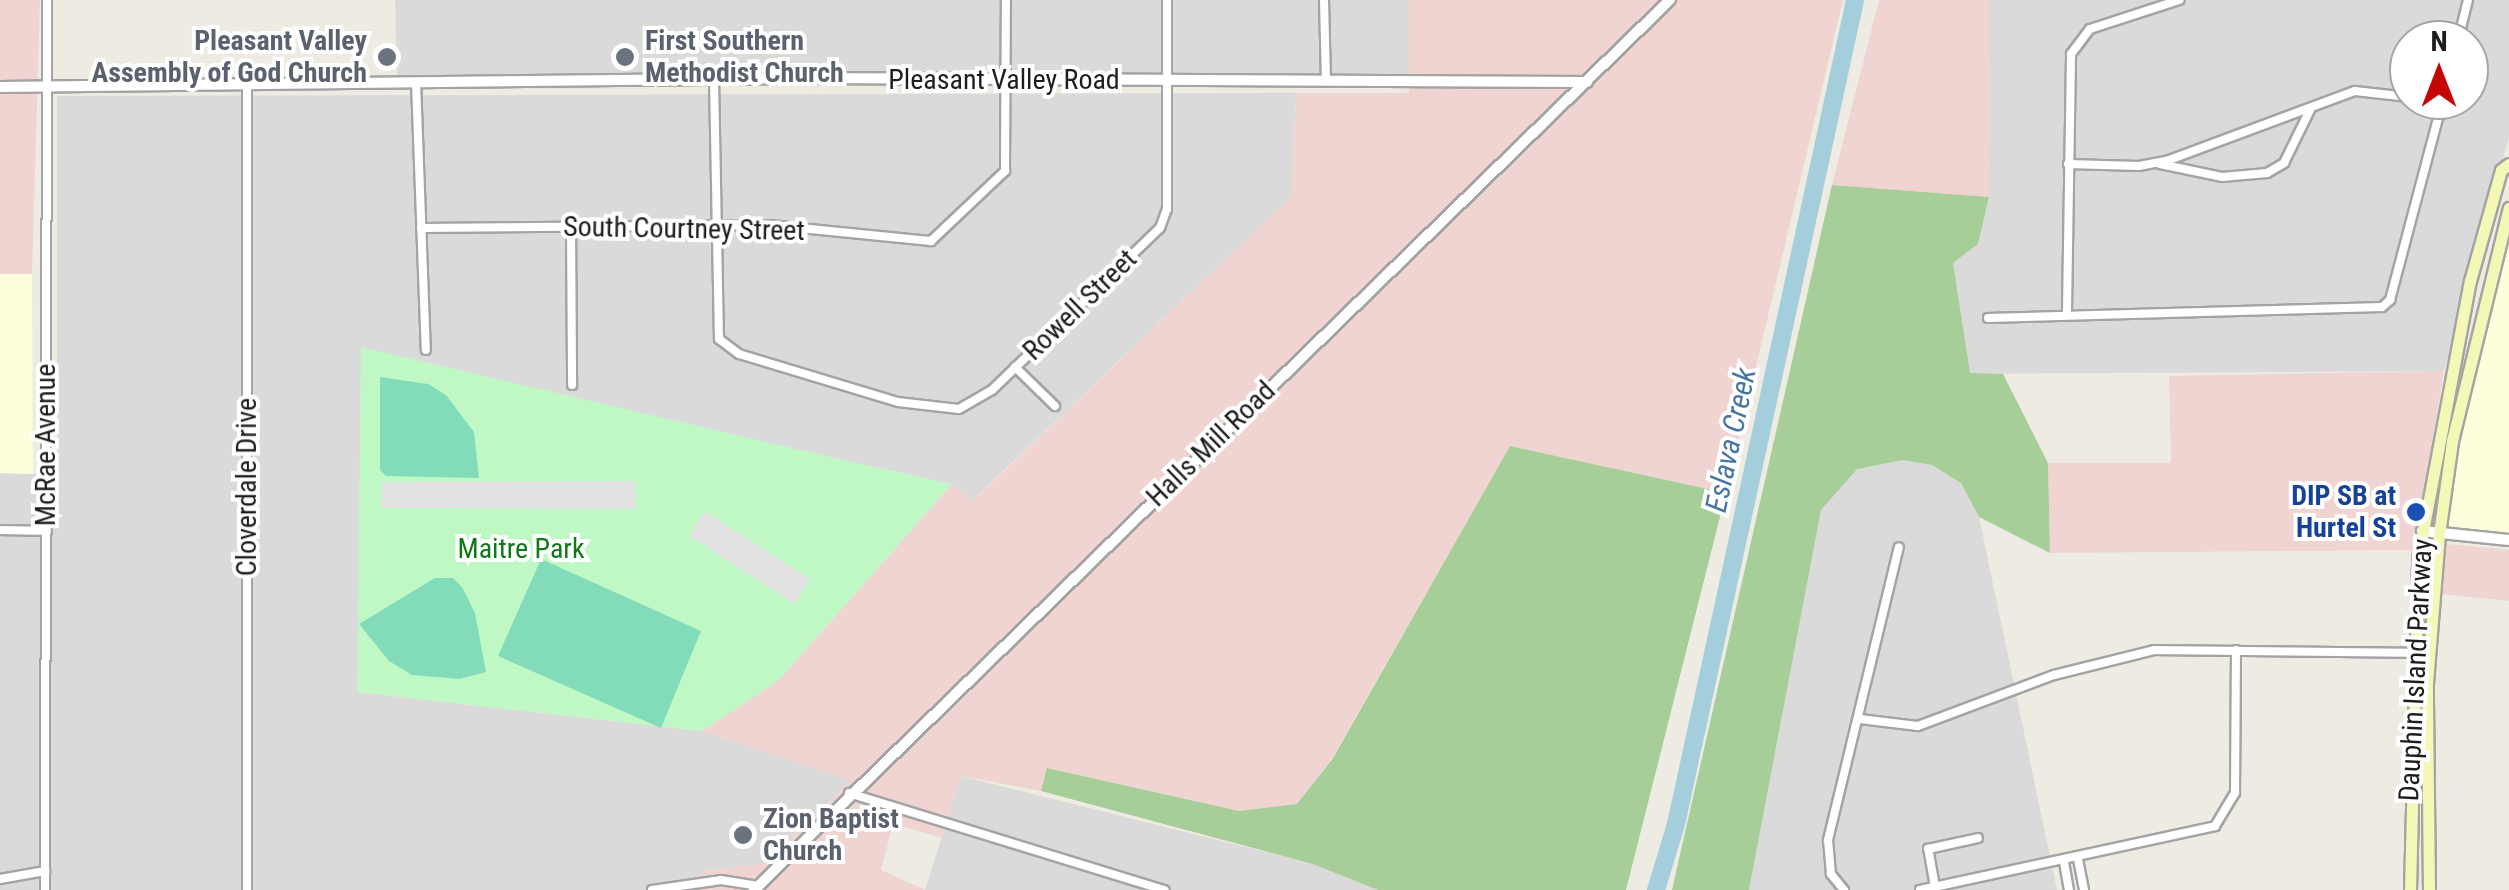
<!DOCTYPE html>
<style>
body{margin:0}
#map{position:relative;width:2509px;height:890px;overflow:hidden;background:#eeebe3;font-family:"Roboto Condensed",sans-serif}
div>[style]{position:absolute}
.residential>*{inset:0;background:#dbdada}
.commercial>*{inset:0;background:#efd4d2}
.education>*{inset:0;background:#fefedc}
.forest>*{inset:0;background:#a7cd98}
.park>*{inset:0;background:#c0f8c5}
.pitch>*{inset:0;background:#82dcba}
.parking>*{inset:0;background:#e1e1e1}
.river>*{height:18px;margin:-9px;padding:0 9px;transform-origin:9px;border-radius:9px;background:#a4cedb}
.roads{filter:drop-shadow(2px 0 #a4a4a4) drop-shadow(-2px 0 #a4a4a4) drop-shadow(0 2px #a4a4a4) drop-shadow(0 -2px #a4a4a4)}
.minor>*{height:8px;margin:-4px;padding:0 4px;transform-origin:4px;border-radius:4px;background:#fff}
.tertiary>*{height:10px;margin:-5px;padding:0 5px;transform-origin:5px;border-radius:5px;background:#fff}
.secondary>*{height:11px;margin:-5.5px;padding:0 5.5px;transform-origin:5.5px;border-radius:5.5px;background:#f4f8b7}
.dots>*{width:28px;height:28px;translate:-50% -50%;box-sizing:border-box;border:5px solid #fff;border-radius:50%}
span{translate:-50% -50%;white-space:nowrap;text-align:center;line-height:1.15;-webkit-text-stroke:8px #fff;paint-order:stroke}
.worship-label{font-size:28px;color:#5b616d;font-weight:700}
.right{translate:-100% -50%;text-align:right}
.left{translate:0 -50%;text-align:left}
.street-label{font-size:28px;color:#1d1d1d}
.transit-label{font-size:28px;color:#164399;font-weight:700}
.park-label{font-size:28px;color:#0d7917}
.water-label{font-size:30px;color:#4876a3;font-style:italic}
.north{position:absolute;left:2389px;top:20px;width:100px;height:100px;box-sizing:border-box;background:#fff;border:2px solid #a5a5a5;border-radius:50%;rotate:0deg;font-size:28px;font-weight:700;line-height:40px;text-align:center;color:#1d1d1d}
.north::after{content:'';display:block;margin:auto;width:35px;height:45px;background:#c70504;clip-path:polygon(50% 0,100% 100%,50% 72%,0 100%)}
</style>
<div id="map">
<div class="residential">
<div style="clip-path:polygon(395px 0,1409px 0,1409px 75px,397px 75px)"></div>
<div style="clip-path:polygon(evenodd,1988px 0,2509px 0,2509px 137px,2444px 371px,1970px 374px,1953px 263px,1978px 244px,1989px 197px,1988px 0,2409px 40px,2469px 40px,2469px 100px,2409px 100px,2409px 40px)"></div>
<div style="clip-path:polygon(1296px 93px,1292px 196px,973px 500px,951px 484px,856px 463px,357px 692px,702px 731px,852px 780px,766px 863px,704px 871px,685px 890px,0 890px,0 473px,57px 475px,57px 96px)"></div>
<div style="clip-path:polygon(1903px 460px,1932px 465px,1961px 483px,1979px 517px,2057px 890px,1749px 890px,1821px 510px,1857px 468px)"></div>
<div style="clip-path:polygon(961px 776px,1314px 864px,1378px 890px,925px 890px)"></div>
</div>
<div class="commercial">
<div style="clip-path:polygon(0 0,40px 0,32px 274px,0 274px)"></div>
<div style="clip-path:polygon(1409px 0,1843px 0,1726px 493px,1510px 446px,1332px 758px,1297px 804px,1239px 811px,1048px 768px,1041px 791px,961px 776px,943px 838px,893px 824px,881px 870px,925px 890px,685px 890px,704px 871px,766px 863px,851px 781px,702px 731px,779px 680px,952px 484px,974px 500px,1292px 196px,1296px 93px,1409px 93px)"></div>
<div style="clip-path:polygon(1879px 0,1988px 0,1989px 197px,1832px 185px)"></div>
<div style="clip-path:polygon(2444px 371px,2416px 541px,2509px 550px,2509px 601px,2411px 591px,2413px 550px,2050px 553px,2048px 463px,2171px 463px,2169px 376px)"></div>
</div>
<div class="education">
<div style="clip-path:polygon(2509px 230px,2509px 535px,2444px 529px,2474px 370px)"></div>
<div style="clip-path:polygon(0 274px,32px 274px,33px 474px,0 473px)"></div>
</div>
<div class="forest">
<div style="clip-path:polygon(1832px 185px,1989px 197px,1978px 244px,1953px 263px,1970px 373px,2003px 374px,2048px 463px,2050px 553px,1979px 517px,1961px 483px,1932px 465px,1903px 460px,1857px 469px,1821px 510px,1749px 890px,1672px 890px)"></div>
<div style="clip-path:polygon(1510px 446px,1726px 493px,1626px 890px,1378px 890px,1313px 864px,1041px 791px,1047px 768px,1239px 811px,1297px 804px,1333px 758px)"></div>
</div>
<div class="park">
<div style="clip-path:polygon(361px 347px,856px 463px,952px 484px,779px 680px,702px 731px,357px 692px)"></div>
</div>
<div class="pitch">
<div style="clip-path:polygon(380px 377px,428px 384px,446px 395px,474px 432px,479px 478px,386px 476px,380px 470px)"></div>
<div style="clip-path:polygon(541px 559px,701px 631px,661px 728px,498px 656px)"></div>
<div style="clip-path:polygon(435px 578px,453px 578px,462px 587px,475px 613px,486px 672px,459px 679px,412px 675px,389px 661px,359px 624px)"></div>
</div>
<div class="parking">
<div style="clip-path:polygon(635px 481px,636px 509px,382px 508px,382px 482px)"></div>
<div style="clip-path:polygon(704px 511px,810px 579px,795px 604px,689px 536px)"></div>
</div>
<div class="river">
<div style="left:1656px;top:890px;width:69px;rotate:-73.1deg"></div>
<div style="left:1676px;top:824px;width:843px;rotate:-77.74deg"></div>
</div>
<div class="roads">
<div class="minor">
<div style="left:1324px;top:0;width:81px;rotate:88.6deg"></div>
<div style="left:2458px;top:40px;width:41px;rotate:-76deg"></div>
<div style="left:714px;top:79px;width:260px;rotate:88.9deg"></div>
<div style="left:719px;top:339px;width:25px;rotate:37deg"></div>
<div style="left:739px;top:354px;width:166px;rotate:16.8deg"></div>
<div style="left:898px;top:402px;width:61px;rotate:6.5deg"></div>
<div style="left:959px;top:409px;width:38px;rotate:-30deg"></div>
<div style="left:992px;top:390px;width:233px;rotate:-44deg"></div>
<div style="left:1160px;top:228px;width:20px;rotate:-70deg"></div>
<div style="left:1167px;top:209px;width:209px;rotate:-90deg"></div>
<div style="left:416px;top:82px;width:268px;rotate:87.9deg"></div>
<div style="left:247px;top:84px;width:806px;rotate:90deg"></div>
<div style="left:2424px;top:100px;width:18px;rotate:13deg"></div>
<div style="left:2068px;top:164px;width:71px;rotate:1.6deg"></div>
<div style="left:2139px;top:166px;width:31px;rotate:-11deg"></div>
<div style="left:2169px;top:160px;width:198px;rotate:-20.4deg"></div>
<div style="left:2355px;top:91px;width:54px;rotate:6.3deg"></div>
<div style="left:2160px;top:164px;width:63px;rotate:11.8deg"></div>
<div style="left:2222px;top:177px;width:45px;rotate:-5.1deg"></div>
<div style="left:2267px;top:173px;width:20px;rotate:-30deg"></div>
<div style="left:2284px;top:163px;width:61px;rotate:-63.9deg"></div>
<div style="left:571px;top:227px;width:158px;rotate:89.6deg"></div>
<div style="left:421px;top:228px;width:349px;rotate:-0.5deg"></div>
<div style="left:770px;top:225px;width:162px;rotate:5.7deg"></div>
<div style="left:931px;top:241px;width:102px;rotate:-43.4deg"></div>
<div style="left:1005px;top:171px;width:171px;rotate:-89.7deg"></div>
<div style="left:2067px;top:311px;width:257px;rotate:-89.1deg"></div>
<div style="left:2071px;top:54px;width:31px;rotate:-53deg"></div>
<div style="left:2090px;top:29px;width:94px;rotate:-18deg"></div>
<div style="left:1988px;top:318px;width:394px;rotate:-1.6deg"></div>
<div style="left:2382px;top:307px;width:11px;rotate:-41deg"></div>
<div style="left:2390px;top:300px;width:207px;rotate:-75.2deg"></div>
<div style="left:1015px;top:367px;width:56px;rotate:44.3deg"></div>
<div style="left:0;top:530px;width:47px;rotate:1.2deg"></div>
<div style="left:1860px;top:719px;width:58px;rotate:6.9deg"></div>
<div style="left:1918px;top:726px;width:145px;rotate:-20.6deg"></div>
<div style="left:2054px;top:675px;width:103px;rotate:-14deg"></div>
<div style="left:2154px;top:650px;width:274px;rotate:0.6deg"></div>
<div style="left:849px;top:793px;width:330px;rotate:17.1deg"></div>
<div style="left:2078px;top:859px;width:32px;rotate:79deg"></div>
<div style="left:2064px;top:862px;width:28px;rotate:80deg"></div>
<div style="left:0;top:879px;width:46px;rotate:-10.1deg"></div>
<div style="left:1935px;top:887px;width:39px;rotate:-100deg"></div>
<div style="left:1928px;top:849px;width:51px;rotate:-12.4deg"></div>
<div style="left:45px;top:890px;width:890px;rotate:-89.87deg"></div>
<div style="left:652px;top:890px;width:70px;rotate:-8.2deg"></div>
<div style="left:721px;top:880px;width:36px;rotate:9deg"></div>
<div style="left:1844px;top:890px;width:21px;rotate:-129deg"></div>
<div style="left:1831px;top:874px;width:34px;rotate:-95deg"></div>
<div style="left:1828px;top:840px;width:301px;rotate:-76.4deg"></div>
<div style="left:1920px;top:890px;width:302px;rotate:-12.2deg"></div>
<div style="left:2215px;top:826px;width:39px;rotate:-59deg"></div>
<div style="left:2235px;top:793px;width:143px;rotate:-89.6deg"></div>
</div>
<div class="tertiary">
<div style="left:0;top:87px;width:800px;rotate:-0.64deg"></div>
<div style="left:800px;top:78px;width:787px;rotate:0.29deg"></div>
<div style="left:2422px;top:531px;width:87px;rotate:5.9deg"></div>
<div style="left:754px;top:890px;width:1277px;rotate:-44.18deg"></div>
</div>
<div class="secondary">
<div style="left:2410px;top:890px;width:332px;rotate:-88.6deg"></div>
<div style="left:2418px;top:558px;width:282px;rotate:-79.4deg"></div>
<div style="left:2470px;top:281px;width:115px;rotate:-74.4deg"></div>
<div style="left:2501px;top:170px;width:10px;rotate:-37deg"></div>
<div style="left:2429px;top:890px;width:207px;rotate:-90.6deg"></div>
<div style="left:2427px;top:683px;width:149px;rotate:-85.4deg"></div>
<div style="left:2439px;top:534px;width:94px;rotate:-82deg"></div>
<div style="left:2452px;top:441px;width:240px;rotate:-76.3deg"></div>
</div>
</div>
<div class="dots">
<div style="left:387px;top:57px;background:#6b7280"></div>
<div style="left:625px;top:57px;background:#6b7280"></div>
<div style="left:2416px;top:512px;background:#1a4fb4"></div>
<div style="left:743px;top:835px;background:#6b7280"></div>
</div>
<div class="worship-label">
<span class="right" style="left:367px;top:57px">Pleasant Valley<br>Assembly of God Church</span>
<span class="left" style="left:645px;top:57px">First Southern<br>Methodist Church</span>
<span class="left" style="left:763px;top:835px">Zion Baptist<br>Church</span>
</div>
<div class="street-label">
<span style="left:1004px;top:80px">Pleasant Valley Road</span>
<span style="left:684px;top:229px;rotate:1deg">South Courtney Street</span>
<span style="left:1080px;top:305px;rotate:-44deg">Rowell Street</span>
<span style="left:1211px;top:444px;rotate:-44deg">Halls Mill Road</span>
<span style="left:46px;top:445px;rotate:-90deg">McRae Avenue</span>
<span style="left:247px;top:487px;rotate:-90deg">Cloverdale Drive</span>
<span style="left:2416px;top:670px;rotate:-87deg">Dauphin Island Parkway</span>
</div>
<div class="transit-label">
<span class="right" style="left:2396px;top:512px">DIP SB at<br>Hurtel St</span>
</div>
<div class="park-label">
<span style="left:521px;top:549px">Maitre Park</span>
</div>
<div class="water-label">
<span style="left:1731px;top:440px;rotate:-78deg">Eslava Creek</span>
</div>
<div class="north">N</div>
</div>
